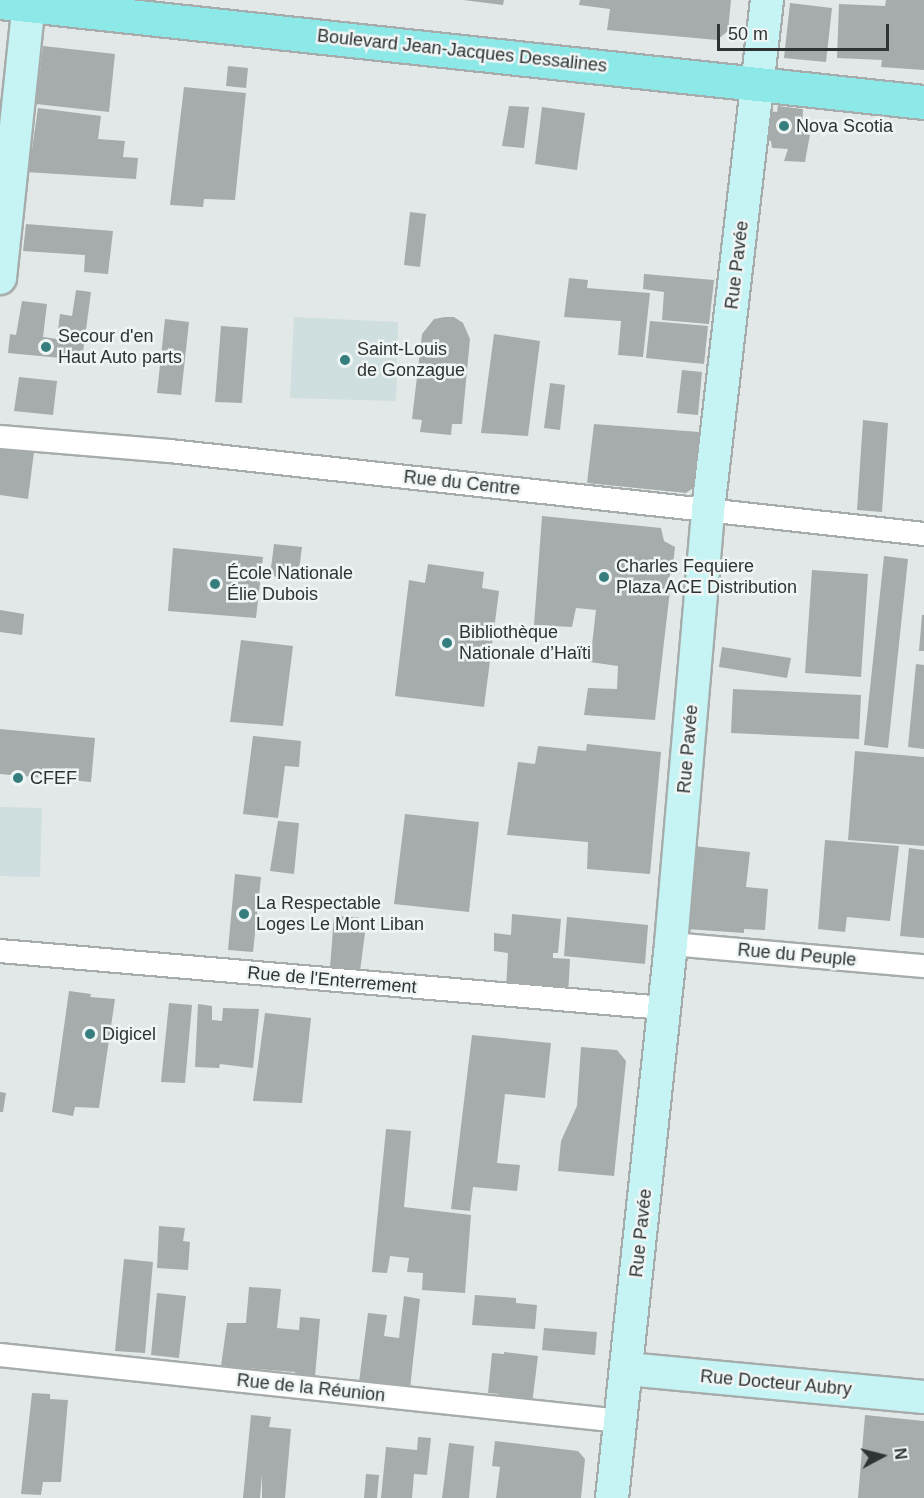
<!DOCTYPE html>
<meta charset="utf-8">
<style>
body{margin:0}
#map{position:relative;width:924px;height:1498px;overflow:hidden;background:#e2e8e8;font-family:Helvetica,sans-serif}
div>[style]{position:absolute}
.built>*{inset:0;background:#cfdede}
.building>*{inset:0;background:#a6acab}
.roads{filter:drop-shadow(2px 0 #a6acab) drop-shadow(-2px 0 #a6acab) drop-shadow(0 2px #a6acab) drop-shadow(0 -2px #a6acab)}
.street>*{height:22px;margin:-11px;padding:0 11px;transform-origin:11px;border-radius:11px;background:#fff}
.secondary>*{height:32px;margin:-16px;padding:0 16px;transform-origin:16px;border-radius:16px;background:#c6f4f4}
.primary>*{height:33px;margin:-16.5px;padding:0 16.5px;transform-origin:16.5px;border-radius:16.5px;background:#8de8e8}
.dots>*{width:16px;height:16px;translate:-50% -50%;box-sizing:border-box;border:3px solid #eff5f5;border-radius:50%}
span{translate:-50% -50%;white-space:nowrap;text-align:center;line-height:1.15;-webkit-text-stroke:5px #eff5f5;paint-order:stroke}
.street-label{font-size:18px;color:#303333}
.poi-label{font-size:18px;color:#303333}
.left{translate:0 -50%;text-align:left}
.north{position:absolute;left:852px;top:1426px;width:60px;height:60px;-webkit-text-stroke:4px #eff5f5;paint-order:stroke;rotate:83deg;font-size:16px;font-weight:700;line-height:24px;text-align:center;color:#303333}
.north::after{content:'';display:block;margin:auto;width:21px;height:27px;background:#303333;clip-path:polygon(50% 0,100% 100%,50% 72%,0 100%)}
.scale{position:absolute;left:717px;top:24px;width:172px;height:27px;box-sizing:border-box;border:3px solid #303333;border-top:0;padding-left:8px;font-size:18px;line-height:21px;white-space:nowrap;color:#303333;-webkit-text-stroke:4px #eff5f5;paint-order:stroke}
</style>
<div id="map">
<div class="built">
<div style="clip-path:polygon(294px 317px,398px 322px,396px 401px,290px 398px)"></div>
<div style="clip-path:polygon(0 807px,42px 808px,40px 877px,0 876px)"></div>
</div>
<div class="building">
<div style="clip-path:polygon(463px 0,504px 0,503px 5px)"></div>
<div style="clip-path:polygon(580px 0,731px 0,728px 31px,717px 40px,607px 30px,610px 9px,579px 5px)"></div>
<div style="clip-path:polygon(886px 0,924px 0,924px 70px,881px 67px,882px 60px,837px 58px,839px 4px,885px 6px)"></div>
<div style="clip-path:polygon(790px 3px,832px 8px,826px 62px,784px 58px)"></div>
<div style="clip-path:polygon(43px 46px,115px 54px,109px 112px,36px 104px)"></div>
<div style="clip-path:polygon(228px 66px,248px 68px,246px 88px,226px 86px)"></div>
<div style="clip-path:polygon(184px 87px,246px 93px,235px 200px,204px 199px,203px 207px,170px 205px)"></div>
<div style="clip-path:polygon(509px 106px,529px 107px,524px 148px,502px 146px)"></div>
<div style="clip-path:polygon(778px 106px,803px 109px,802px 128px,811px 129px,805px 162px,784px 161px,788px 149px,772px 148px,771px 141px,757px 140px,759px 110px,777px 112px)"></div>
<div style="clip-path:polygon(542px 107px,585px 113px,577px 170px,535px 164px)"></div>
<div style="clip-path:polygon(38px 108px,101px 116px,98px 139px,125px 141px,123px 157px,138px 158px,136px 179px,26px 172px,27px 148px,32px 149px)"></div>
<div style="clip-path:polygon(410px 212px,426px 214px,420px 267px,404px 265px)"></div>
<div style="clip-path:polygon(26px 224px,113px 231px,108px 274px,84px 272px,85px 255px,23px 251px)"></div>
<div style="clip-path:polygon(644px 274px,714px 280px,709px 324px,662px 320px,664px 292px,643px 289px)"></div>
<div style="clip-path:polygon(569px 278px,588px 280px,587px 288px,650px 293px,643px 357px,618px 355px,621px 321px,564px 317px)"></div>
<div style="clip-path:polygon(76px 290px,91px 292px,82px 360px,8px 353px,10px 334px,16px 335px,22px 301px,47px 304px,43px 337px,57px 339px,60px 314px,72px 316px)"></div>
<div style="clip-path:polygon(445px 317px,454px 317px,463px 323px,470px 339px,462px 424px,452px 424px,451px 435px,420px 432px,422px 420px,412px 419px,422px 334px,434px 319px)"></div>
<div style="clip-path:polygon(165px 319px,189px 322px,181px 395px,157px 393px)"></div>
<div style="clip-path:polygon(650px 321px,708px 326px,704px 364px,646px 358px)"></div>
<div style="clip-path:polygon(221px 326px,248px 328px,242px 403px,215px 402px)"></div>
<div style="clip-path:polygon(494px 334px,540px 341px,528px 436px,481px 433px)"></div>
<div style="clip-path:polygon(682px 370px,702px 372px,698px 415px,677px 413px)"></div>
<div style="clip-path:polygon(19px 377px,57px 381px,53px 415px,14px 411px)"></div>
<div style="clip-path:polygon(550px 383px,565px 385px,560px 430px,544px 428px)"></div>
<div style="clip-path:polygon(863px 420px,888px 423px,882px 512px,857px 510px)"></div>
<div style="clip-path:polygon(594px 424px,699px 432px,693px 488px,686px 493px,587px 483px)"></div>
<div style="clip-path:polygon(0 447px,34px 452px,28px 499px,0 495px)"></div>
<div style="clip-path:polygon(542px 516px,661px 528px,664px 541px,675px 547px,655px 720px,584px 715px,588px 688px,617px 689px,618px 666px,590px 662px,596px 610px,576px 608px,572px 627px,534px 625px)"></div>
<div style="clip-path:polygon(274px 544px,302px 547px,298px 578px,270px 576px)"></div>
<div style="clip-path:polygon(173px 548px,263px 557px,256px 618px,168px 611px)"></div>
<div style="clip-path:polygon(884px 556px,908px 559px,888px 748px,864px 745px)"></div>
<div style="clip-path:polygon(428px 564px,484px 572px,482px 588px,499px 591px,484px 707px,395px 696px,409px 580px,425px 583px)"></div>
<div style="clip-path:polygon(812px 570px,868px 574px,861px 677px,805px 673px)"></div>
<div style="clip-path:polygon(0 610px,24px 614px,22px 635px,0 632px)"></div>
<div style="clip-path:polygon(922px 615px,924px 615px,924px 651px,919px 651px)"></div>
<div style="clip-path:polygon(241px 640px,293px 646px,283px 726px,230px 722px)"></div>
<div style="clip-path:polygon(722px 647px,791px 658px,787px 678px,719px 667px)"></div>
<div style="clip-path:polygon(916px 664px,924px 665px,924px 749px,908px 747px)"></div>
<div style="clip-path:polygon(733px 689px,861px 695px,859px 739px,731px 733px)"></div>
<div style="clip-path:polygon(0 729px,95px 738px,91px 782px,0 774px)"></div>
<div style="clip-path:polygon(253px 736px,301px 741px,299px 767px,285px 766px,278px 818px,243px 814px)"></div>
<div style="clip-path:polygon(587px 744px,661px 752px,650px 874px,587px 869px,588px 842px,507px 835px,518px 762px,535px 764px,538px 746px,586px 751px)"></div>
<div style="clip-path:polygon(855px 751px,924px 757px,924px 846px,848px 840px)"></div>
<div style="clip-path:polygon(405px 814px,479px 822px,469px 912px,394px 904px)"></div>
<div style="clip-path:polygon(278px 821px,299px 823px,294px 874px,270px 871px)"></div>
<div style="clip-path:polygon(825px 840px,899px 846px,890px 921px,847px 917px,845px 932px,818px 929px)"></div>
<div style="clip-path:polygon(693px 846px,750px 852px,746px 887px,768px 889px,765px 930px,744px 929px,744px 933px,686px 929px)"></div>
<div style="clip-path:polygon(909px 848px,924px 850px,924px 938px,900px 936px)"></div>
<div style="clip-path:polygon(235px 874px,261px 877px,253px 952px,228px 950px)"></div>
<div style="clip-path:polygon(512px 914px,561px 919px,558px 953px,553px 953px,553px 958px,570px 959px,568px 996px,506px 990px,508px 953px,494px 951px,494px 933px,511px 935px)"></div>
<div style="clip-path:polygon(334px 916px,367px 918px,360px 971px,330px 968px)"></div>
<div style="clip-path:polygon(567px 917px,648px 925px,645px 964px,564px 956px)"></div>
<div style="clip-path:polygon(69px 991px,91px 994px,90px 997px,115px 999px,99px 1108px,75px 1107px,73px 1116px,52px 1112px)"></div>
<div style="clip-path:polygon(169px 1003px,192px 1005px,185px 1083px,161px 1082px)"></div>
<div style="clip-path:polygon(198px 1004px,212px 1006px,212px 1020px,222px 1021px,223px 1008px,259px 1009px,253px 1068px,220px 1064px,219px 1068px,195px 1067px)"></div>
<div style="clip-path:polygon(265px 1013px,311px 1018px,302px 1103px,253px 1101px)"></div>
<div style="clip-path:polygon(472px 1035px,551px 1043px,545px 1098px,505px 1094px,497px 1163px,520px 1165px,517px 1191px,473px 1187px,470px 1211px,451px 1209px)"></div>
<div style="clip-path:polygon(581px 1047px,617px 1050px,626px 1061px,614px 1176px,558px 1171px,561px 1141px,577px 1106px)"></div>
<div style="clip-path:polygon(0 1092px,6px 1093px,3px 1112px,0 1112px)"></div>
<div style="clip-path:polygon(386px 1129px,411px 1131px,404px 1207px,471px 1215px,465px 1293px,422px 1290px,423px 1273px,407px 1272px,409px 1258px,390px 1256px,387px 1273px,372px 1272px)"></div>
<div style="clip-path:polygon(159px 1226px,185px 1228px,183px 1241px,190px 1242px,188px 1270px,157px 1268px)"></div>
<div style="clip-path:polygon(124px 1259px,153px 1262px,145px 1353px,115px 1351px)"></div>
<div style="clip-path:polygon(249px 1287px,281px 1289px,277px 1328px,299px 1330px,300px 1317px,320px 1319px,315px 1377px,295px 1376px,295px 1372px,221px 1366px,227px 1323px,246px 1323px)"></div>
<div style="clip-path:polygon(157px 1293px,186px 1296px,179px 1358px,151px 1355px)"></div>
<div style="clip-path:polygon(475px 1295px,516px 1298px,516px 1303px,537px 1305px,535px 1329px,472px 1325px)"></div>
<div style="clip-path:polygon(404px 1296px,420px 1299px,410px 1388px,359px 1382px,368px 1313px,387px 1315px,384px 1336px,399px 1338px)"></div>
<div style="clip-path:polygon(544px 1328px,597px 1332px,595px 1355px,542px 1350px)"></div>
<div style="clip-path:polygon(504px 1352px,538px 1356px,532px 1404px,499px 1400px,499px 1394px,488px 1393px,492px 1353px,504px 1354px)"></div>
<div style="clip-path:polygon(32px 1393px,50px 1394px,50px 1399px,68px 1400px,61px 1482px,43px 1482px,41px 1495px,21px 1494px)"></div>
<div style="clip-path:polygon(251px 1415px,271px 1417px,269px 1427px,291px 1429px,285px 1498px,262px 1498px,262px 1474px,260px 1498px,243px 1498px)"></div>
<div style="clip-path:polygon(865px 1415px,924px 1421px,924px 1498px,858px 1498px)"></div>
<div style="clip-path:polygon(418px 1437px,431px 1438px,427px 1475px,414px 1474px,412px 1498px,381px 1498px,386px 1447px,417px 1450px)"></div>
<div style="clip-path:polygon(495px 1441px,578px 1451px,585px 1459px,581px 1498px,496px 1498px,500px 1467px,492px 1466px)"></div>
<div style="clip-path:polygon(449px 1443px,474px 1446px,469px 1498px,442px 1498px)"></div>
<div style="clip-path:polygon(366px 1474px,379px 1475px,377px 1498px,364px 1498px)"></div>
</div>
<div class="roads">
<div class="street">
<div style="left:0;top:437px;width:171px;rotate:4.7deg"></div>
<div style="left:170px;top:451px;width:759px;rotate:6.28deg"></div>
<div style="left:671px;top:944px;width:254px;rotate:5deg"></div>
<div style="left:0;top:951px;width:666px;rotate:4.91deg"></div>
<div style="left:0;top:1355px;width:624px;rotate:6.07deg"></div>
</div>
<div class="secondary">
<div style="left:0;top:278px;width:280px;rotate:-84deg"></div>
<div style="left:627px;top:1369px;width:298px;rotate:5.4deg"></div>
<div style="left:612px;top:1498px;width:557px;rotate:-83.92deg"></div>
<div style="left:671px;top:944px;width:436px;rotate:-85.1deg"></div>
<div style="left:708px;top:510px;width:513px;rotate:-83.4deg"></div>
</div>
<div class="primary">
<div style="left:0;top:2px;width:929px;rotate:6.18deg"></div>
</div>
</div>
<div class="dots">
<div style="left:784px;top:126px;background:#357e7d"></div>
<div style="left:46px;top:347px;background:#357e7d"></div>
<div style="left:345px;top:360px;background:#357e7d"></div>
<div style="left:604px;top:577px;background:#357e7d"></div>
<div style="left:215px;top:584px;background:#357e7d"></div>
<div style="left:447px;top:643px;background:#357e7d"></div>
<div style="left:18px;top:778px;background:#357e7d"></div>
<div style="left:244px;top:914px;background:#357e7d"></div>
<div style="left:90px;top:1034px;background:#357e7d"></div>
</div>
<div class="street-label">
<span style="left:462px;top:51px;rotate:6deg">Boulevard Jean-Jacques Dessalines</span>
<span style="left:737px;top:265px;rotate:-83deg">Rue Pavée</span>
<span style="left:462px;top:483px;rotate:6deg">Rue du Centre</span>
<span style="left:688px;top:749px;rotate:-85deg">Rue Pavée</span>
<span style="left:797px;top:955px;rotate:5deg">Rue du Peuple</span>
<span style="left:332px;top:980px;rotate:5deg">Rue de l'Enterrement</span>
<span style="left:641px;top:1233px;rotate:-84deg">Rue Pavée</span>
<span style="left:776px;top:1383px;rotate:5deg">Rue Docteur Aubry</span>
<span style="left:311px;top:1388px;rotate:6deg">Rue de la Réunion</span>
</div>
<div class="poi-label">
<span class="left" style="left:796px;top:126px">Nova Scotia</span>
<span class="left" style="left:58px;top:347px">Secour d'en<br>Haut Auto parts</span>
<span class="left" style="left:357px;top:360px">Saint-Louis<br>de Gonzague</span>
<span class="left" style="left:616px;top:577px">Charles Fequiere<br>Plaza ACE Distribution</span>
<span class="left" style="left:227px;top:584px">École Nationale<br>Élie Dubois</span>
<span class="left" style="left:459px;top:643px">Bibliothèque<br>Nationale d’Haïti</span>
<span class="left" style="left:30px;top:778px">CFEF</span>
<span class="left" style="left:256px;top:914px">La Respectable<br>Loges Le Mont Liban</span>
<span class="left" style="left:102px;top:1034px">Digicel</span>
</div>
<div class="north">N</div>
<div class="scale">50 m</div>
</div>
